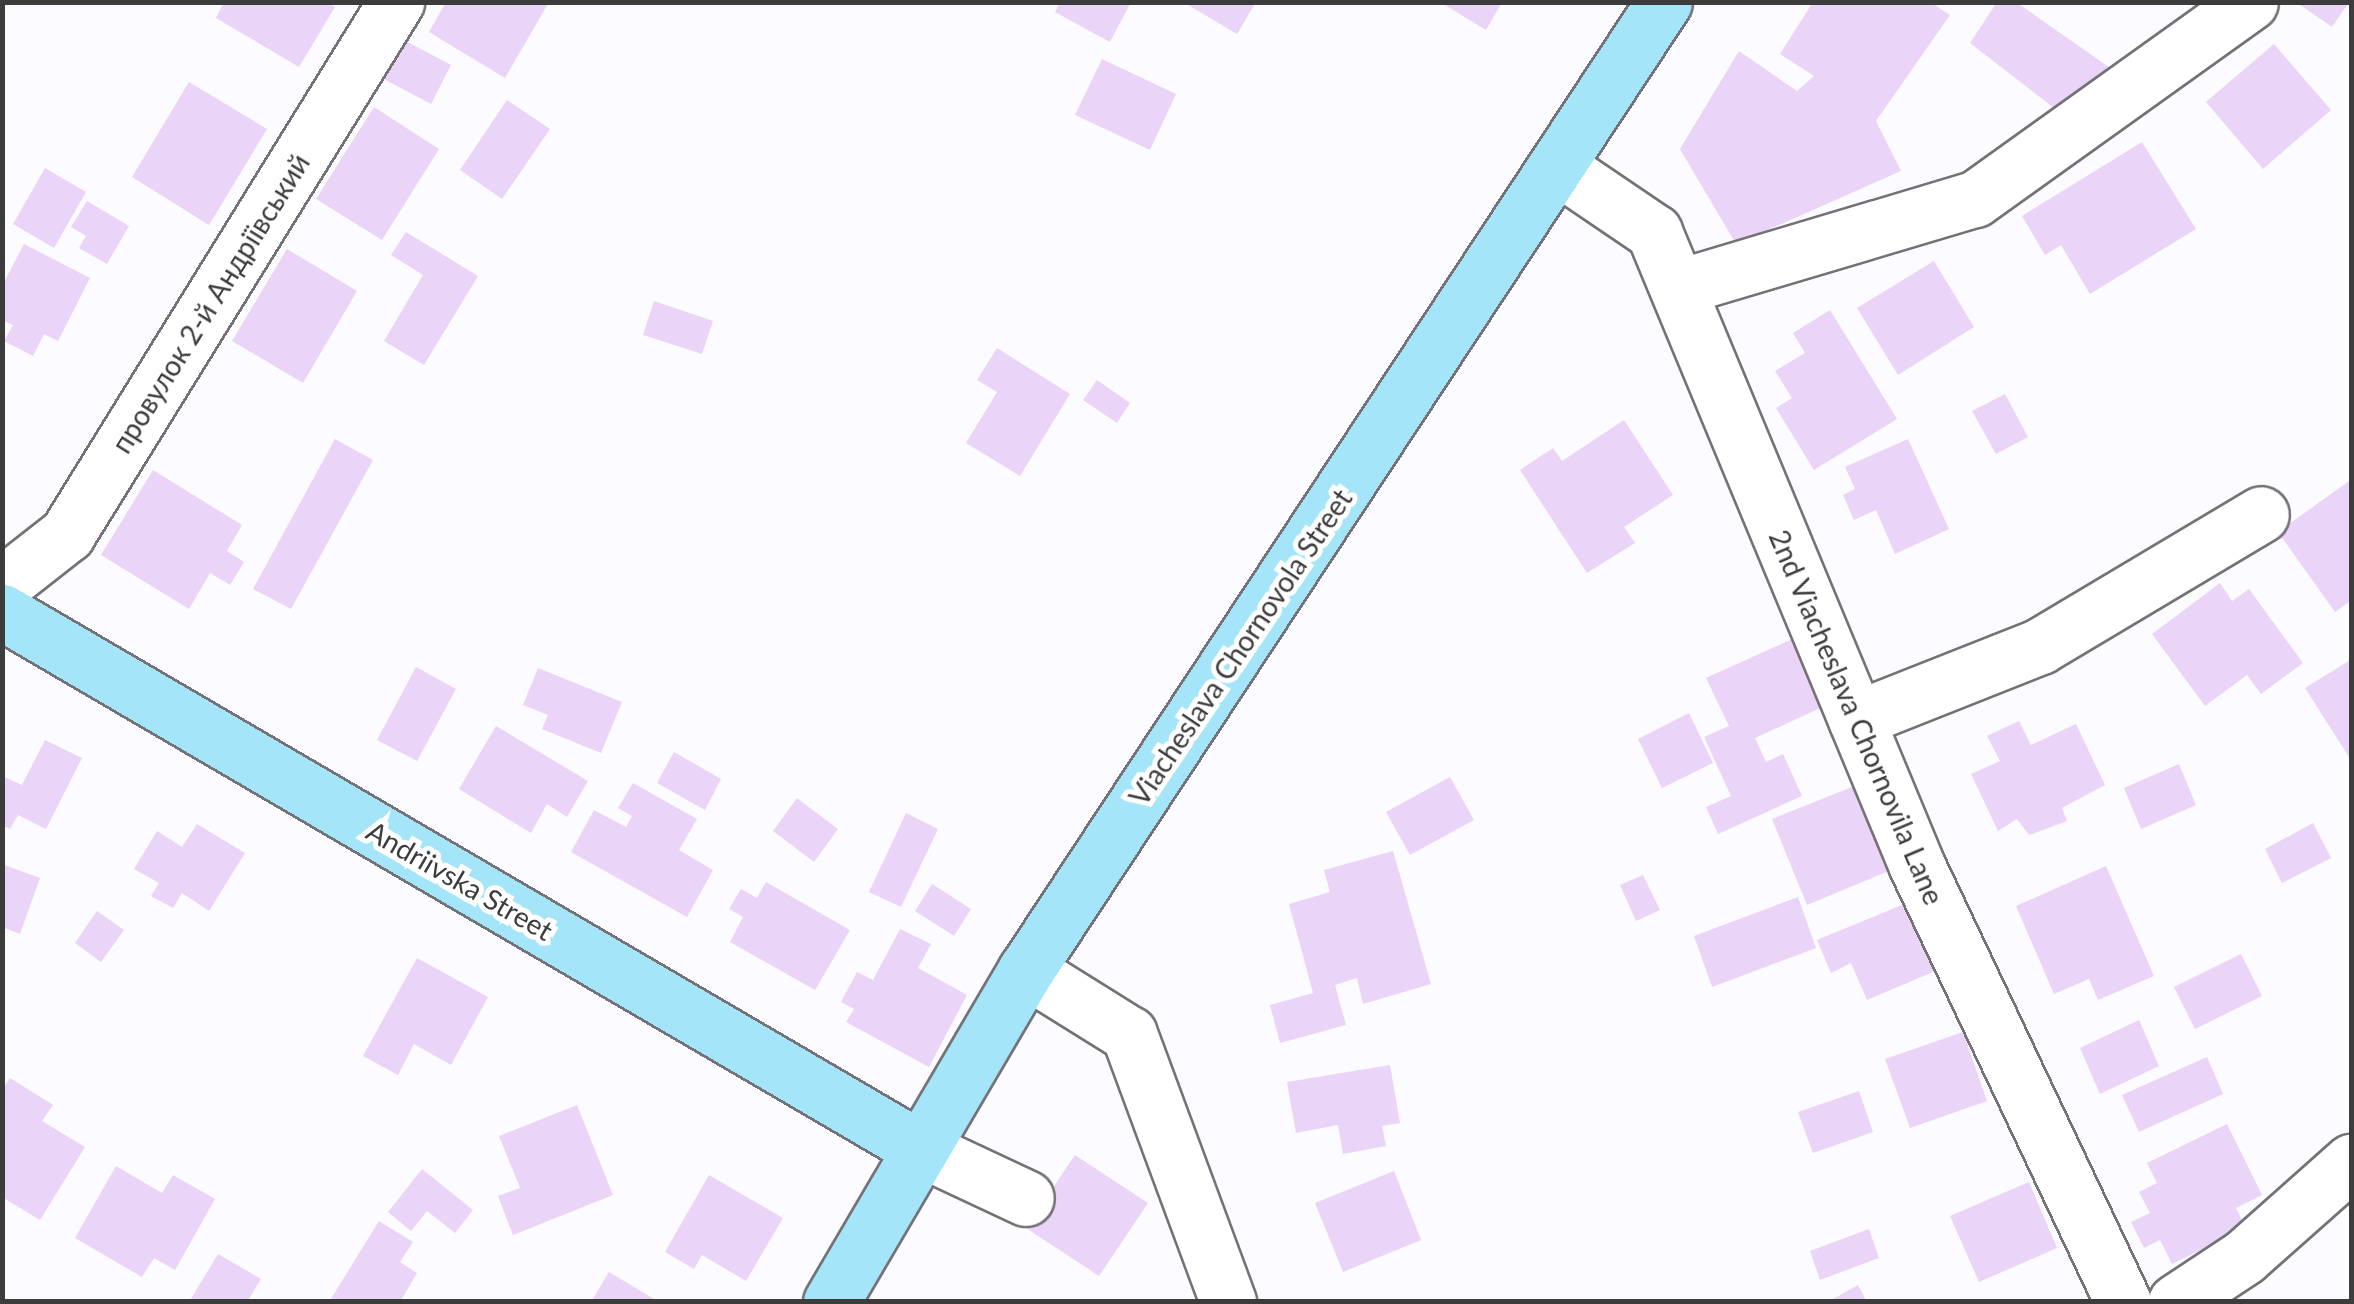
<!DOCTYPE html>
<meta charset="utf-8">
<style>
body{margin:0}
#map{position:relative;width:2354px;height:1304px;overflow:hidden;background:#fcfbff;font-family:Lato,sans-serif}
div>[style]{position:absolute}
.building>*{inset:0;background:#ead4f7}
.roads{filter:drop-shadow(2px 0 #747276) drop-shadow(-2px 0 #747276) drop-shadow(0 2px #747276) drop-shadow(0 -2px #747276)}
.minor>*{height:55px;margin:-27.5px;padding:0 27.5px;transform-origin:27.5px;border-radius:27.5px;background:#fff}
.major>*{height:55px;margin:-27.5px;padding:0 27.5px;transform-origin:27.5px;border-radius:27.5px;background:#a4e5f9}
span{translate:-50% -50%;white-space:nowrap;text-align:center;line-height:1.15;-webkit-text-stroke:10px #fff;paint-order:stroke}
.street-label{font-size:28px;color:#3c3c3d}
.frame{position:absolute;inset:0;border:5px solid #3c3c3d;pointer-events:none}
</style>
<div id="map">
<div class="building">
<div style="clip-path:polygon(224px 2px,327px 2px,335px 7px,299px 67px,216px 18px)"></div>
<div style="clip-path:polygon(446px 2px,549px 2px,505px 78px,429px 32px)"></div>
<div style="clip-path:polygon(1060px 2px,1126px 2px,1130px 4px,1110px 42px,1055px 12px)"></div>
<div style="clip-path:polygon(1183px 2px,1256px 2px,1237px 34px)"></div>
<div style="clip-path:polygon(1440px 2px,1502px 2px,1486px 30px)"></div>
<div style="clip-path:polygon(1813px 2px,1930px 2px,1950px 15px,1876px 121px,1901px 171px,1736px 244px,1680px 149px,1739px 51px,1797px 91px,1814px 76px,1780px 54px)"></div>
<div style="clip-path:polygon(1997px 2px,2016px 2px,2123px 77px,2063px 115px,1970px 43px)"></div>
<div style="clip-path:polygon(2296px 2px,2349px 2px,2332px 27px)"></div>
<div style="clip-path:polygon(400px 38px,451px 65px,431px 104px,380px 77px)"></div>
<div style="clip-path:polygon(2274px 44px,2331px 110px,2263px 169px,2206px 102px)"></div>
<div style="clip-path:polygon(1102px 59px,1176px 94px,1150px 150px,1075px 115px)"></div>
<div style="clip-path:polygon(189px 82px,267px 129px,209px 225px,132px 177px)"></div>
<div style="clip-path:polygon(507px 100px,550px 129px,502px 199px,460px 170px)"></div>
<div style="clip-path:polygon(374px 107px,439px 149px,382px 240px,316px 199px)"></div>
<div style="clip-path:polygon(2142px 142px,2196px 229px,2090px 294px,2061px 245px,2045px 255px,2022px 216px)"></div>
<div style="clip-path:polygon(45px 168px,86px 192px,54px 248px,13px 224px)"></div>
<div style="clip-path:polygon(87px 201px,129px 226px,107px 264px,79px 248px,86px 236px,71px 227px)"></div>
<div style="clip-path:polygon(406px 232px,478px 276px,424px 365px,384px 341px,423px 275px,391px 255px)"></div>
<div style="clip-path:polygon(24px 244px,90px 278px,58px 341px,44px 334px,33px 356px,4px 341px,13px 325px,2px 320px,2px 286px)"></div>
<div style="clip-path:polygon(287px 249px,357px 291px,303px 383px,232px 341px)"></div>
<div style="clip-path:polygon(1934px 261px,1974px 327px,1898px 375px,1857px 308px)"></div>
<div style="clip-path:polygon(654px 301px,713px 321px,702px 354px,643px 335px)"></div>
<div style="clip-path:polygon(1830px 310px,1897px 419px,1814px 470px,1776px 408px,1792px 398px,1775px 371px,1805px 353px,1793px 333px)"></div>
<div style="clip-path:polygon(997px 348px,1070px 394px,1020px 476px,966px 443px,997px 392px,977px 380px)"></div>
<div style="clip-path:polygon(1097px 380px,1130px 403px,1117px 423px,1083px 400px)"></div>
<div style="clip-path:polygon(2005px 394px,2028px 437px,1996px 454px,1972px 411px)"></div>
<div style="clip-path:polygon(1624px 420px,1673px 495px,1624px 527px,1635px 543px,1587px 573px,1520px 470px,1553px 448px,1562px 461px)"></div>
<div style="clip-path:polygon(335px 439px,373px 460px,291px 609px,253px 589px)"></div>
<div style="clip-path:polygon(1908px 439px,1949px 529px,1895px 554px,1876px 510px,1854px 520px,1843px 495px,1855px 489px,1845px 467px)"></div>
<div style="clip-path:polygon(153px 470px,242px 525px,227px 551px,244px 562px,230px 585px,210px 573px,189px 609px,101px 555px)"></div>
<div style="clip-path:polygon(2352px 479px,2352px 600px,2335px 612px,2278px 532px)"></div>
<div style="clip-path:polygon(2220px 583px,2232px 601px,2249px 589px,2303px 663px,2261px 694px,2247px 675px,2205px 706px,2152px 634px)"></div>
<div style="clip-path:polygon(1799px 636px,1829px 704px,1755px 738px,1766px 762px,1783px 754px,1802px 796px,1718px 834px,1706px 807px,1731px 796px,1704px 737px,1729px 726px,1706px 678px)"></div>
<div style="clip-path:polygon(2352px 659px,2352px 755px,2349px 757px,2305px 688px)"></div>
<div style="clip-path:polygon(416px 667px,456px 689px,417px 761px,377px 740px)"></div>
<div style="clip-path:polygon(538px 668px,622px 702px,601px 753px,542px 729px,548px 715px,523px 705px)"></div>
<div style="clip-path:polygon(1689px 713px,1713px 763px,1662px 788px,1638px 739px)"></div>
<div style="clip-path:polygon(2019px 721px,2031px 745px,2076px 724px,2105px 785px,2062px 808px,2067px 821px,2029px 835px,2017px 819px,1998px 831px,1971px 774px,2000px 761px,1987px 736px)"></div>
<div style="clip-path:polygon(496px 726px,588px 781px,567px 817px,547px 804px,531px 833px,459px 789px)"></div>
<div style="clip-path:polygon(45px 740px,82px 758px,46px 829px,18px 815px,10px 829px,2px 825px,2px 776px,22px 785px)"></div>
<div style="clip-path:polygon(674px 752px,721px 779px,705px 810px,657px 783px)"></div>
<div style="clip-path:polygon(2179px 764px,2196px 805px,2141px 829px,2124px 788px)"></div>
<div style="clip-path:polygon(1450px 777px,1474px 820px,1410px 855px,1386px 812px)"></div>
<div style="clip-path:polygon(633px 783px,697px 819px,679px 850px,713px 870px,687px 917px,571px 852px,594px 810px,626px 827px,632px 816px,618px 808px)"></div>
<div style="clip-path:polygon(1862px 783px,1896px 868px,1807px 905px,1772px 819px)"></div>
<div style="clip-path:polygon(797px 798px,838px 829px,814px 862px,773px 831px)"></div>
<div style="clip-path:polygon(906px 813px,938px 829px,901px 907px,869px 892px)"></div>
<div style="clip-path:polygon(2313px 823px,2331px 858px,2282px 883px,2265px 849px)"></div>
<div style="clip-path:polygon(197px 824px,245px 853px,209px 911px,182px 893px,173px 908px,151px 896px,159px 883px,134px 869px,157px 831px,182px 847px)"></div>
<div style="clip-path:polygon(1393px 851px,1431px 984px,1363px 1004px,1357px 978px,1335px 985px,1346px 1025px,1280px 1043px,1270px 1005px,1313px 993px,1289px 904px,1330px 892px,1324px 870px)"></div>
<div style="clip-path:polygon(2px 864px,40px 878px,20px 934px,2px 927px)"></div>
<div style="clip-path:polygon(2106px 866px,2154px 976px,2098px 1000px,2089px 979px,2054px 994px,2016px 906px)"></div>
<div style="clip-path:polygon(1643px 875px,1660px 910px,1636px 921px,1620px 885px)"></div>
<div style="clip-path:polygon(766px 882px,850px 930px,815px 990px,730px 942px,743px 917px,729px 909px,741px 889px,757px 898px)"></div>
<div style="clip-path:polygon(932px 884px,971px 909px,954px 936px,915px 911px)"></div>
<div style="clip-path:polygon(1798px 897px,1816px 948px,1712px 987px,1694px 936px)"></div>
<div style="clip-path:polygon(1919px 898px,1947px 966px,1867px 1000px,1851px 963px,1831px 973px,1817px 940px)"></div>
<div style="clip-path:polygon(97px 911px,124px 930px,101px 962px,75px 943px)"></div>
<div style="clip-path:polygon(900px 929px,931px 944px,918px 968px,967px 995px,929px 1067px,846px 1022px,854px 1009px,841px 1002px,857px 972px,873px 980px)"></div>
<div style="clip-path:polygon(2241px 954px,2262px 996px,2195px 1029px,2174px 987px)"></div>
<div style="clip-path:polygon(417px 958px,488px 997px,451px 1065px,414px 1044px,398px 1075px,363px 1056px)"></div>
<div style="clip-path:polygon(2139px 1020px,2159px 1066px,2100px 1094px,2080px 1048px)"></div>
<div style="clip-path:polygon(1963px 1032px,1987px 1101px,1910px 1128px,1885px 1059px)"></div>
<div style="clip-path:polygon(2207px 1057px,2223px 1094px,2139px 1132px,2122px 1095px)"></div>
<div style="clip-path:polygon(1390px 1065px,1400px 1123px,1382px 1126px,1386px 1146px,1343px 1154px,1338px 1125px,1296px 1133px,1287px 1082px)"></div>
<div style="clip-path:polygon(10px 1078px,53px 1105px,42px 1121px,85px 1147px,40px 1220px,2px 1197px,2px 1090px)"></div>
<div style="clip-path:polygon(1859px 1091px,1873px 1132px,1813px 1153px,1798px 1112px)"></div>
<div style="clip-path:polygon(577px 1105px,613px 1195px,513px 1235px,498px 1196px,520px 1188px,499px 1136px)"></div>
<div style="clip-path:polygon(2227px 1124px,2262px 1195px,2236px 1208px,2246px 1228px,2172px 1264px,2160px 1240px,2144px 1248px,2131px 1222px,2150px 1213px,2139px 1192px,2157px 1183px,2147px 1163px)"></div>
<div style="clip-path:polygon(1075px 1155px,1148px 1203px,1099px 1276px,1026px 1228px)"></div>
<div style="clip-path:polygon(116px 1166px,162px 1193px,173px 1175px,215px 1199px,175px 1270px,154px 1258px,142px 1277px,75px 1238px)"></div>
<div style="clip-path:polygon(422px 1169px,473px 1210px,455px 1233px,427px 1211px,411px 1231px,388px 1212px)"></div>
<div style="clip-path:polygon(1394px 1171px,1421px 1240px,1343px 1272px,1315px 1203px)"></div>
<div style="clip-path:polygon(709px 1175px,783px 1218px,746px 1281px,702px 1255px,694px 1269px,665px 1252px)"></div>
<div style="clip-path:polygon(2029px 1182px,2057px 1248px,1979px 1282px,1950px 1216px)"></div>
<div style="clip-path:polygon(379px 1221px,413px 1242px,400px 1262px,417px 1273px,400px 1302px,329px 1302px)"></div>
<div style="clip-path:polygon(1869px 1229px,1879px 1258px,1820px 1280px,1810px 1251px)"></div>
<div style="clip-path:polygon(218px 1254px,261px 1279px,247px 1302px,189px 1302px)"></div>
<div style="clip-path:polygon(609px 1272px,659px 1302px,591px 1302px)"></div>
<div style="clip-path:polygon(1858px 1285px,1867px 1302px,1828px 1302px)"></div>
</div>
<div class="roads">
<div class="minor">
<div style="left:1558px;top:167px;width:116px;rotate:34.1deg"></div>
<div style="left:1654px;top:232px;width:686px;rotate:67.47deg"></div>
<div style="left:1917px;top:866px;width:482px;rotate:64.7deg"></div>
<div style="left:1679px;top:287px;width:309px;rotate:-16.6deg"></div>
<div style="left:1975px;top:199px;width:338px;rotate:-35.6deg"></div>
<div style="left:2px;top:585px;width:83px;rotate:-38.1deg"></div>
<div style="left:67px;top:534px;width:626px;rotate:-58.27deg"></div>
<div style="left:1856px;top:719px;width:198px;rotate:-21.6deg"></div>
<div style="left:2040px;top:646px;width:257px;rotate:-30.8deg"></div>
<div style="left:1026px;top:970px;width:121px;rotate:31.9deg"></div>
<div style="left:1129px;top:1034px;width:286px;rotate:69.7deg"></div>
<div style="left:917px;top:1147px;width:120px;rotate:25.1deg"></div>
<div style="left:2176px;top:1302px;width:82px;rotate:-33.5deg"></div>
<div style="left:2244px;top:1257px;width:144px;rotate:-41.6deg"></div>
</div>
<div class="major">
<div style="left:2px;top:612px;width:1060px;rotate:30.31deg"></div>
<div style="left:831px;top:1302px;width:385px;rotate:-59.6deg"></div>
<div style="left:1026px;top:970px;width:1159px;rotate:-56.61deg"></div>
</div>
</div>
<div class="street-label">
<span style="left:210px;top:303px;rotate:-58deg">провулок 2-й Андріївський</span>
<span style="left:1240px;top:647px;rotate:-56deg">Viacheslava Chornovola Street</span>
<span style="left:1857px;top:717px;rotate:67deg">2nd Viacheslava Chornovila Lane</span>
<span style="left:460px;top:880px;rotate:30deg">Andriivska Street</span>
</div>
<div class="frame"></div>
</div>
